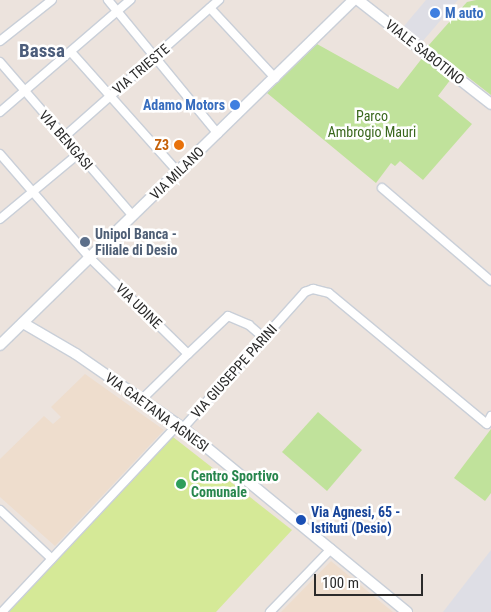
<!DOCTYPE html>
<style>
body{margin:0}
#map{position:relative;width:491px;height:612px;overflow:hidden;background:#ece3dd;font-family:"Roboto Condensed",sans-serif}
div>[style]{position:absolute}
.industrial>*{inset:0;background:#dedee5}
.education>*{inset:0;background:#eeddcd}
.green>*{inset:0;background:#c0e29b}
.pitch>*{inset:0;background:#d5e997}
.roads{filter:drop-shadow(1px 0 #c9cfd8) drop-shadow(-1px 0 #c9cfd8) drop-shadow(0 1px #c9cfd8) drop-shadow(0 -1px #c9cfd8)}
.street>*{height:8px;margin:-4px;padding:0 4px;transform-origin:4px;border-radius:4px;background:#fff}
.secondary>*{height:10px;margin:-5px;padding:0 5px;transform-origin:5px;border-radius:5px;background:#fff}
.dots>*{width:14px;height:14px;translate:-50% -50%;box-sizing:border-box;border:2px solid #fff;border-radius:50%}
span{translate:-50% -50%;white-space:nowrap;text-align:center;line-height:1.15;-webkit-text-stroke:5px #fff;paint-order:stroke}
.shop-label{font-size:14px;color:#366cbe;font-weight:700}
.left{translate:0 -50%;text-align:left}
.right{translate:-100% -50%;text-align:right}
.street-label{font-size:14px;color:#2b2b2b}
.park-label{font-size:14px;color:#39671c}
.food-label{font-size:14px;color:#c56008;font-weight:700}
.service-label{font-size:14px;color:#4e5e75;font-weight:700}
.leisure-label{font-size:14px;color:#27864d;font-weight:700}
.transit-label{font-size:14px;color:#164399;font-weight:700}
.district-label{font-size:19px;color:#4c5d7b;font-weight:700}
.scale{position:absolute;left:314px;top:574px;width:109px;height:22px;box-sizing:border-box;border:2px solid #2b2b2b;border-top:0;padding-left:6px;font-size:15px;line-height:18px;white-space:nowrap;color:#2b2b2b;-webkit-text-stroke:4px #fff;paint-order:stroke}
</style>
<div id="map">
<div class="industrial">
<div style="clip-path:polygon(426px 0,458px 0,422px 42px,404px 26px)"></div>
<div style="clip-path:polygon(491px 550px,491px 612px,443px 612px)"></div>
</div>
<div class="education">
<div style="clip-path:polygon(85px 374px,164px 430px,55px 546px,0 497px,0 459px,44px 416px,53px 424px,61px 417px,51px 407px)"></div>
<div style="clip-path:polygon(331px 561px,393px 612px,281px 612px)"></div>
</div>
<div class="green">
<div style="clip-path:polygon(476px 0,491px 0,491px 95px,428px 46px,467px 2px)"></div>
<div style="clip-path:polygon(317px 44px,398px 89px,423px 57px,451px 79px,438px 96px,472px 124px,423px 180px,400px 161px,395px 166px,391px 163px,376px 183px,267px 93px)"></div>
<div style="clip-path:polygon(318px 412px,362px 450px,327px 491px,282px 452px)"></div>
<div style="clip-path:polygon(491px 429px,491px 493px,485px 501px,454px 478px)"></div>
</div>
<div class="pitch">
<div style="clip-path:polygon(173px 437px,292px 530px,216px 612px,7px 612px)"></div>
</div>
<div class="roads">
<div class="street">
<div style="left:108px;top:0;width:173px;rotate:50.6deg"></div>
<div style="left:210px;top:8px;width:96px;rotate:47.1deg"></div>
<div style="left:0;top:41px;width:66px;rotate:-38.3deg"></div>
<div style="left:71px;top:52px;width:161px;rotate:48.3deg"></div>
<div style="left:0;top:62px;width:203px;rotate:49.2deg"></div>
<div style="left:0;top:112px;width:172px;rotate:-40.7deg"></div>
<div style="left:64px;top:137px;width:207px;rotate:-41.5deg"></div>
<div style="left:0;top:154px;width:138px;rotate:49.1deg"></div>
<div style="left:90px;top:258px;width:137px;rotate:44.4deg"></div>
<div style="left:188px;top:354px;width:64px;rotate:135.6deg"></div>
<div style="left:382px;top:188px;width:143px;rotate:40.5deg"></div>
<div style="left:0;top:219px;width:102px;rotate:-39.8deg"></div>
<div style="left:188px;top:354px;width:55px;rotate:-43.5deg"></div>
<div style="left:228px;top:316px;width:23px;rotate:23deg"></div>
<div style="left:249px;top:325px;width:18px;rotate:41deg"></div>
<div style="left:0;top:510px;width:71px;rotate:43.3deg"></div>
<div style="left:2px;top:612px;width:250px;rotate:-46.8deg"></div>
<div style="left:173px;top:430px;width:10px;rotate:-11deg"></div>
<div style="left:183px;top:428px;width:183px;rotate:-48.1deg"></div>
<div style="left:305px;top:292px;width:9px;rotate:-21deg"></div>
<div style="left:313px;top:289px;width:16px;rotate:14deg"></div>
<div style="left:329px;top:293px;width:205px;rotate:39.7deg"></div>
<div style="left:487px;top:424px;width:9px;rotate:-63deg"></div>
<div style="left:270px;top:612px;width:88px;rotate:-45.9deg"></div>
</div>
<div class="secondary">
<div style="left:358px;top:0;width:169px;rotate:38deg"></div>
<div style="left:23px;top:323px;width:61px;rotate:30.3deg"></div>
<div style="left:76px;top:354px;width:130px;rotate:34.7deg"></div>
<div style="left:183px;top:428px;width:290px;rotate:39.4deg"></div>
<div style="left:0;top:345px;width:494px;rotate:-44.3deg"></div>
</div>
</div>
<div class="dots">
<div style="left:435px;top:13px;background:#3f7fe0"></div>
<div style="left:235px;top:105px;background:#3f7fe0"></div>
<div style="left:179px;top:145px;background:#e8710a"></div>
<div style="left:85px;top:242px;background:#5c6f8a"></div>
<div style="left:181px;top:484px;background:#2e9e5b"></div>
<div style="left:301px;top:520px;background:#1a4fb4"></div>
</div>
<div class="shop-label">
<span class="left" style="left:445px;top:13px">M auto</span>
<span class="right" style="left:225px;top:105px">Adamo Motors</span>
</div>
<div class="street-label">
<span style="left:425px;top:52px;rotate:38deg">VIALE SABOTINO</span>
<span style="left:141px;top:69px;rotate:-40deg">VIA TRIESTE</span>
<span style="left:66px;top:140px;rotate:49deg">VIA BENGASI</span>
<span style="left:177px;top:173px;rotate:-44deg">VIA MILANO</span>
<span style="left:139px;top:306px;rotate:44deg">VIA UDINE</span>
<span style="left:234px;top:371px;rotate:-48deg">VIA GIUSEPPE PARINI</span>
<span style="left:157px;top:412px;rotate:36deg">VIA GAETANA AGNESI</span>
</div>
<div class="park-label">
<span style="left:372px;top:124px">Parco<br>Ambrogio Mauri</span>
</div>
<div class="food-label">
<span class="right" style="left:169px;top:145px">Z3</span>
</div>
<div class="service-label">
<span class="left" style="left:95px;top:242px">Unipol Banca -<br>Filiale di Desio</span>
</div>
<div class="leisure-label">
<span class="left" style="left:191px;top:484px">Centro Sportivo<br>Comunale</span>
</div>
<div class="transit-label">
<span class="left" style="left:311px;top:520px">Via Agnesi, 65 -<br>Istituti (Desio)</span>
</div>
<div class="district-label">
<span style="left:42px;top:51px">Bassa</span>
</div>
<div class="scale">100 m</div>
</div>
